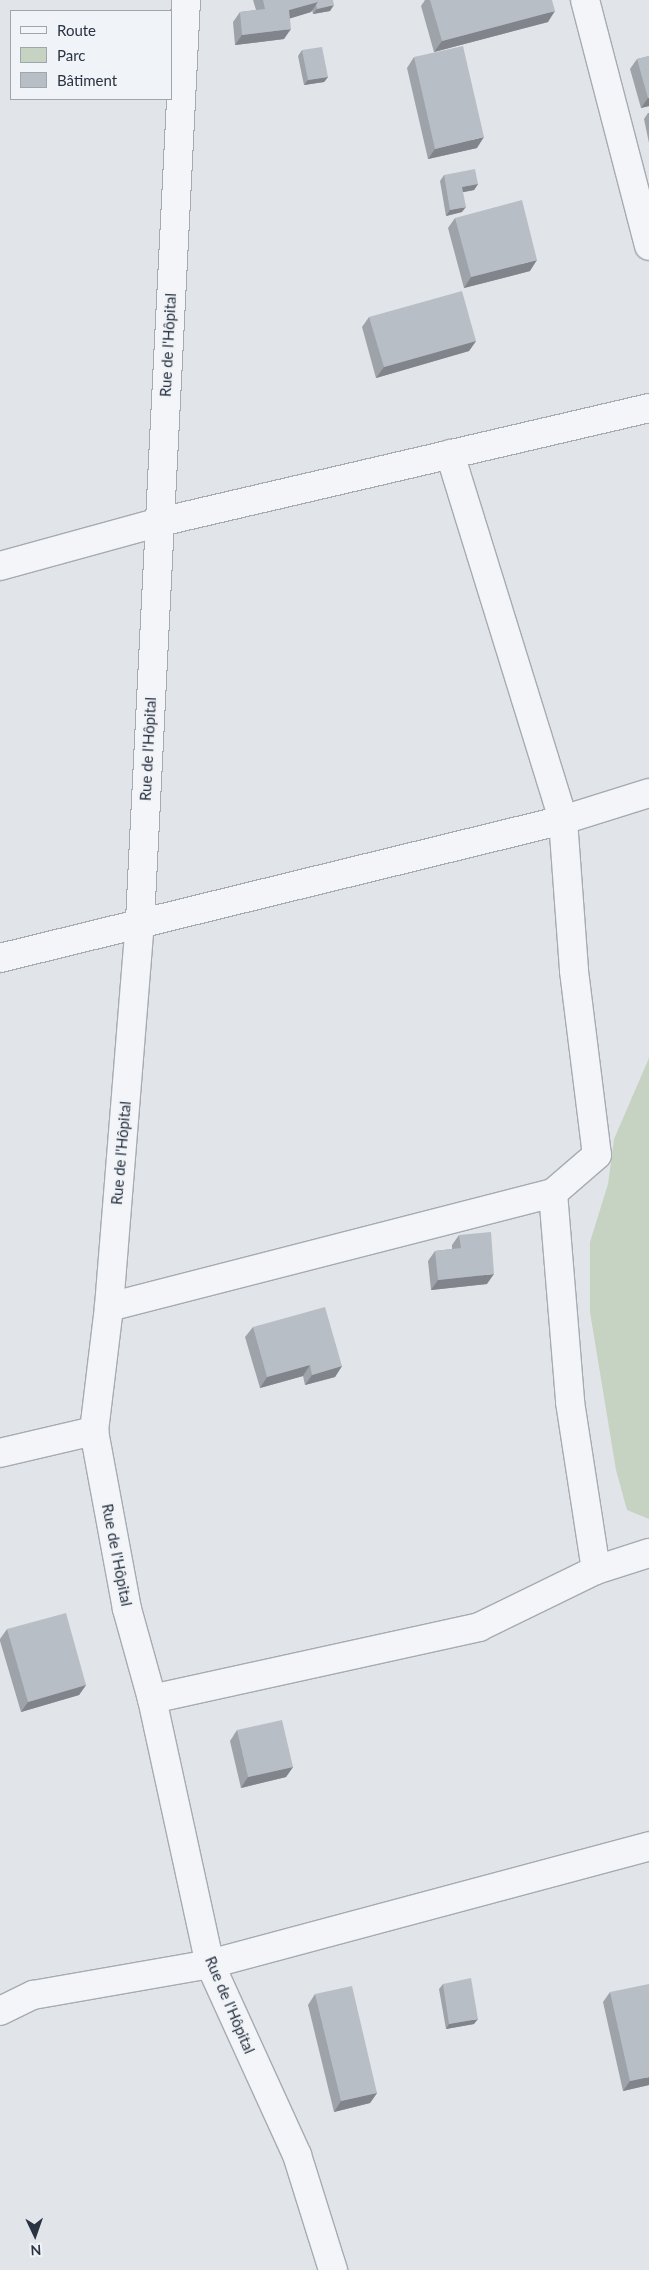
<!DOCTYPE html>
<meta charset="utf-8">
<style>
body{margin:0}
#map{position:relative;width:649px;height:2270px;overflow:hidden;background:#e1e4e9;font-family:Lato,sans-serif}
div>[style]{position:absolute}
.green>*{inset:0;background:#c7d3c2}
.roads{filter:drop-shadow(1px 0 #a6abb3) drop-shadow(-1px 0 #a6abb3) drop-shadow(0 1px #a6abb3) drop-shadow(0 -1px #a6abb3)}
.street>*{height:28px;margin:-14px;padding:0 14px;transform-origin:14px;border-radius:14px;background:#f3f5f8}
.wall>*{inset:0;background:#9ea3aa}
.shaded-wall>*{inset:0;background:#81858b}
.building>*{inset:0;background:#b8bec6}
span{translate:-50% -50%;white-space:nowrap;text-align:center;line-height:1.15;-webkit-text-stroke:4px #f0f3f7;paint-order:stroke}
.street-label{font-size:15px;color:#293341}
.legend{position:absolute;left:10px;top:10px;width:162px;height:90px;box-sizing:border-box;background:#f0f3f7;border:1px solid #a0a6ae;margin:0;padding:6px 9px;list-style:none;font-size:15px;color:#293341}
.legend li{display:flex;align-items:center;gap:10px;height:25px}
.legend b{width:25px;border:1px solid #a0a6ae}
.north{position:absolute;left:10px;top:2210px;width:50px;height:50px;-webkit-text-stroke:4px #f0f3f7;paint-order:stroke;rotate:177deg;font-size:14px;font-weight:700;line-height:20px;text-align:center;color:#293341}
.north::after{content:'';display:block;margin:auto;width:18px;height:22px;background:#293341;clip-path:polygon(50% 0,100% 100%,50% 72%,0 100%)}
</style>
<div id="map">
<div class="green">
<div style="clip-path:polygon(649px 1058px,649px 1519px,627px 1510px,616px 1470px,590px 1312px,590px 1242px,608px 1184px,614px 1139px)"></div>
</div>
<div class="roads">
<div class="street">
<div style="left:186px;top:0;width:922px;rotate:92.86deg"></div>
<div style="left:140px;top:921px;width:387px;rotate:94.6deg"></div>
<div style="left:109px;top:1307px;width:125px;rotate:96.9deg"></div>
<div style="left:94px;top:1431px;width:181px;rotate:79.5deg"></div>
<div style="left:127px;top:1609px;width:93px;rotate:74.5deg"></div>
<div style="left:152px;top:1699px;width:271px;rotate:77.7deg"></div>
<div style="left:210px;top:1964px;width:210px;rotate:65.5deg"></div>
<div style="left:297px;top:2155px;width:121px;rotate:72.6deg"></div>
<div style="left:585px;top:0;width:254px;rotate:75.4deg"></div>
<div style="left:450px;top:454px;width:383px;rotate:72.8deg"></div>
<div style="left:563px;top:820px;width:151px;rotate:85.8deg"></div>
<div style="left:574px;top:971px;width:185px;rotate:82.9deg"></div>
<div style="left:597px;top:1155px;width:58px;rotate:139.2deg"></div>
<div style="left:553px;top:1193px;width:210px;rotate:85.3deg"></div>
<div style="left:570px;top:1402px;width:170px;rotate:81.2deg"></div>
<div style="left:0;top:566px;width:166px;rotate:-15.4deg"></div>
<div style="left:160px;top:522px;width:502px;rotate:-13.12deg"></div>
<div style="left:0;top:958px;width:580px;rotate:-13.77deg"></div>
<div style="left:563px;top:820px;width:90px;rotate:-17.4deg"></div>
<div style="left:109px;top:1307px;width:458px;rotate:-14.4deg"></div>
<div style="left:0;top:1453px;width:97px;rotate:-13.2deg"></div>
<div style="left:152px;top:1699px;width:335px;rotate:-12.4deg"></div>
<div style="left:479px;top:1627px;width:130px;rotate:-26deg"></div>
<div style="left:596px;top:1570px;width:56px;rotate:-17.8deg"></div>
<div style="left:0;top:2011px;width:37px;rotate:-26deg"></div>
<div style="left:33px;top:1995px;width:180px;rotate:-9.9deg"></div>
<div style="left:210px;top:1964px;width:455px;rotate:-15deg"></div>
</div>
</div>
<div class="wall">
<div style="clip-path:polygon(253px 0,333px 0,330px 11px,313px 14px,312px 10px,311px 12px,290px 18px,284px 39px,235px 45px,233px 22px,240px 12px,256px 10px)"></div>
<div style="clip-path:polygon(425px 0,552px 0,548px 22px,434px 52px,421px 6px)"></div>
<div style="clip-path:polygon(302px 50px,328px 77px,324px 82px,304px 85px,298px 56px)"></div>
<div style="clip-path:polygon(649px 56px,649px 106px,641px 108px,630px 69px,637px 59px)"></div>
<div style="clip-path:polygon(414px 57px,477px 148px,428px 159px,407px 68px)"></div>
<div style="clip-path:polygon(648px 113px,649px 113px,649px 143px,644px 119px)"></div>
<div style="clip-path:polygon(444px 175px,478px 184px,474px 190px,463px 192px,462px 212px,446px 216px,440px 181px)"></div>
<div style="clip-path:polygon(455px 218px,530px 271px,464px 288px,448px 228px)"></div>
<div style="clip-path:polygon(369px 317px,476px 341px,469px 351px,376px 378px,362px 327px)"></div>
<div style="clip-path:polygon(459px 1235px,487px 1284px,431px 1290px,428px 1261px,435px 1251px,452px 1249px,452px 1245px)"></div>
<div style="clip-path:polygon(253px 1327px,342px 1366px,335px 1377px,305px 1385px,303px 1376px,260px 1388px,245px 1337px)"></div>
<div style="clip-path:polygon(7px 1629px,86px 1685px,79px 1695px,21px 1712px,0 1641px,0 1639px)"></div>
<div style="clip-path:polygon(237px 1730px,293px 1767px,286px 1777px,241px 1788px,230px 1741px)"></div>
<div style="clip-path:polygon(443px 1984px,474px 2024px,446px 2029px,439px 1989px)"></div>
<div style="clip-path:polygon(610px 1992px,649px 2085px,623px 2091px,603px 2002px)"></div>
<div style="clip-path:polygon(315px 1994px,377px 2093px,370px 2103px,334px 2112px,308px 2005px)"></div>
</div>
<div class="shaded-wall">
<div style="clip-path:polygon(318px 2px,311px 12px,282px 21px,289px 10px)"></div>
<div style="clip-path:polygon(334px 5px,330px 11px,313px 14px,317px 9px)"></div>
<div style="clip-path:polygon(555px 11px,548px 22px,434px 52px,442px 41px)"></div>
<div style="clip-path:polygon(291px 29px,284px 39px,235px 45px,242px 35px)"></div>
<div style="clip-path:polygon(328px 77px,324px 82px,304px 85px,308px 80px)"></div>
<div style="clip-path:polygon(648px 98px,649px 98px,649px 106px,641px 108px)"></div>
<div style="clip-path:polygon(484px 137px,477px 148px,428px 159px,435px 149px)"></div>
<div style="clip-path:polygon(478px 184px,474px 190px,459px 193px,462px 187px)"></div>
<div style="clip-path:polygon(466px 207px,462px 212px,446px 216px,450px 210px)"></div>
<div style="clip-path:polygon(537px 260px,530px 271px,464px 288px,471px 277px)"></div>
<div style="clip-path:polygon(476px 341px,469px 351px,376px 378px,384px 367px)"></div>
<div style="clip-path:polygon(494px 1274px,487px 1284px,431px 1290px,438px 1280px)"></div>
<div style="clip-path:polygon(310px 1365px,303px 1376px,260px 1388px,267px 1377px)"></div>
<div style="clip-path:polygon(342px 1366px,335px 1377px,305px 1385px,312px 1375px)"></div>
<div style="clip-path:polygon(86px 1685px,79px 1695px,21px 1712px,28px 1702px)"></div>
<div style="clip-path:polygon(293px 1767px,286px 1777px,241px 1788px,248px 1777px)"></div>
<div style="clip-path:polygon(478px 2019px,474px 2024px,446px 2029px,449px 2024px)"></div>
<div style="clip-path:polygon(649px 2077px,649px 2085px,623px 2091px,630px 2081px)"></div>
<div style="clip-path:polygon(377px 2093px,370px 2103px,334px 2112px,341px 2101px)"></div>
</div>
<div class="building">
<div style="clip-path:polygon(263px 0,317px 0,318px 2px,289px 10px,291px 29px,242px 35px,240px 12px,265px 9px)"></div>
<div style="clip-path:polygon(317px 0,333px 0,334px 5px,317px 9px,316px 5px,318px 2px)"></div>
<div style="clip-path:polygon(430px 0,552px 0,555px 11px,442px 41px)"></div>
<div style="clip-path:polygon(463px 46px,484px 137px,435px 149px,414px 57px)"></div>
<div style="clip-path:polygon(322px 47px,328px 77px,308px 80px,302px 50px)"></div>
<div style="clip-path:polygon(649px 56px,649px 98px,648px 98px,637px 59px)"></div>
<div style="clip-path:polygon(475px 169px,478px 184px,462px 187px,466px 207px,450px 210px,444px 175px)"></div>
<div style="clip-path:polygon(522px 200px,537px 260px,471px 277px,455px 218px)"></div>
<div style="clip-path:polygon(462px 291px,476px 341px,384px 367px,369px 317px)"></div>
<div style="clip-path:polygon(491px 1232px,494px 1274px,438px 1280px,435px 1251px,461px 1248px,459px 1235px)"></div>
<div style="clip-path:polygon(325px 1307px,342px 1366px,312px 1375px,310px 1365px,267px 1377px,253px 1327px)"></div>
<div style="clip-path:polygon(66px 1613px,86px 1685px,28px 1702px,7px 1629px)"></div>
<div style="clip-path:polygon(282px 1720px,293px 1767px,248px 1777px,237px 1730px)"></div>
<div style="clip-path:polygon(471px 1978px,478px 2019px,449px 2024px,443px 1984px)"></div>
<div style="clip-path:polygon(649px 1984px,649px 2077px,630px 2081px,610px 1992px)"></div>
<div style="clip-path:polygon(352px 1986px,377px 2093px,341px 2101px,315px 1994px)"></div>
</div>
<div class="street-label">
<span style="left:168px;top:345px;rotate:-87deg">Rue de l'Hôpital</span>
<span style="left:148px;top:749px;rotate:-87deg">Rue de l'Hôpital</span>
<span style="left:121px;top:1153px;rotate:-85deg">Rue de l'Hôpital</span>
<span style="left:117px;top:1555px;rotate:79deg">Rue de l'Hôpital</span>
<span style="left:230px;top:2005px;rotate:67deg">Rue de l'Hôpital</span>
</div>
<ul class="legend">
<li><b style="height:6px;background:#f3f5f8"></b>Route</li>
<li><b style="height:14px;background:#c7d3c2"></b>Parc</li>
<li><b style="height:14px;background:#b8bec6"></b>Bâtiment</li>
</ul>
<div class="north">N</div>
</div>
